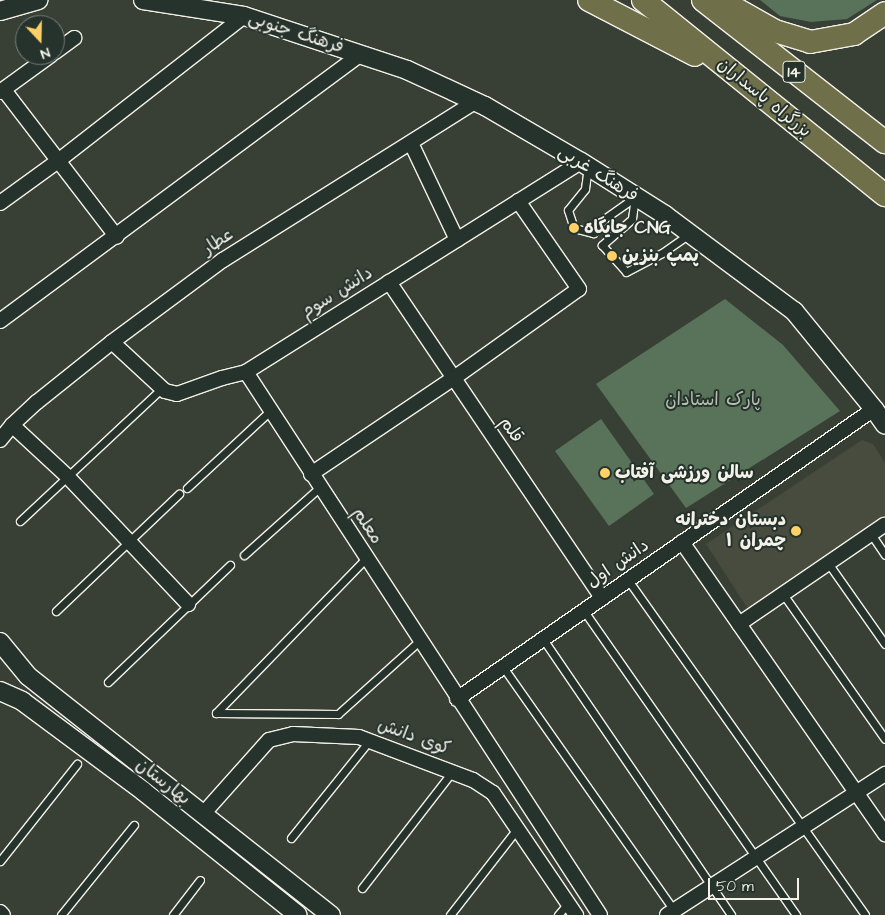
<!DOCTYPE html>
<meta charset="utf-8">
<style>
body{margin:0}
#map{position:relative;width:885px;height:915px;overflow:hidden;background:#384036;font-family:"Architects Daughter","Playpen Sans Arabic",sans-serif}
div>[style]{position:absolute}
.built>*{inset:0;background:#484c3f}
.green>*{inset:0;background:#58735a}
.roads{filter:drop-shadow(1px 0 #f4f1e8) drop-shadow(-1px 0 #f4f1e8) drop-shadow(0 1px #f4f1e8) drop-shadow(0 -1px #f4f1e8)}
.service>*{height:7px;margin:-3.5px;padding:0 3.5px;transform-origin:3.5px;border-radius:3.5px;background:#26332d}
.minor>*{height:14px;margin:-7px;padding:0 7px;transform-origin:7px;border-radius:7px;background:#26332d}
.tertiary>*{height:18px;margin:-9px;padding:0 9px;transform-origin:9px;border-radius:9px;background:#26332d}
.trunk>*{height:22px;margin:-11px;padding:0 11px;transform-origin:11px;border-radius:11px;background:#6f704a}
.dots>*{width:14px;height:14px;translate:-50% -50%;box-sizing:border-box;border:2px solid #26332d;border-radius:50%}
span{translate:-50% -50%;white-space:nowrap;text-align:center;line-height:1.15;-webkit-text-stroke:4px #26332d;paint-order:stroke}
.shield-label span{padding:1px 4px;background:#26332d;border:1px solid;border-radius:4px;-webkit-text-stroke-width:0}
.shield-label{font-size:16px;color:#f4f1e8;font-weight:700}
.street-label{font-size:18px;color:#f4f1e8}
.poi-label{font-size:18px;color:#f4f1e8;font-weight:700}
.left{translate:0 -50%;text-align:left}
.right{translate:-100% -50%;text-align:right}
.park-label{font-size:18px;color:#b6bfaf}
.north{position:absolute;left:15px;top:15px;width:50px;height:50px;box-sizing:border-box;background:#26332d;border:1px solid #787f78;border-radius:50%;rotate:159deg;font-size:14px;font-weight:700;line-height:20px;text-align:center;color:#f4f1e8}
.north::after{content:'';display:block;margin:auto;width:18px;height:22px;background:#ffd166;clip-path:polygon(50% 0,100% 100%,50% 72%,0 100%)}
.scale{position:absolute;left:708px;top:878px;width:91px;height:22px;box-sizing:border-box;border:2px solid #f4f1e8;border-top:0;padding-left:6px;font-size:15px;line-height:18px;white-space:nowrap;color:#f4f1e8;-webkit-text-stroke:4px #26332d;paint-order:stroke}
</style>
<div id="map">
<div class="built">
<div style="clip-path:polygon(862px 440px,873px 444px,885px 463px,885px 518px,748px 609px,706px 544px)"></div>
</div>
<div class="green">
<div style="clip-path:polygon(760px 0,877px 0,847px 19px,811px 22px,780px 16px)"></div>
<div style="clip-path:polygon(725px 299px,783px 345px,840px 411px,686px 508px,596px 384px)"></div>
<div style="clip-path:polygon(601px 419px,654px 494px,609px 526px,555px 451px)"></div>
</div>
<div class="roads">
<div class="service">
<div style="left:588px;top:167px;width:22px;rotate:98deg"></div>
<div style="left:585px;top:189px;width:27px;rotate:129deg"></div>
<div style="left:568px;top:210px;width:19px;rotate:72deg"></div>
<div style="left:574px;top:228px;width:20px;rotate:15deg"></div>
<div style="left:593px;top:233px;width:18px;rotate:-52deg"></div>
<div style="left:604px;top:219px;width:38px;rotate:-35deg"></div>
<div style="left:635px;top:197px;width:22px;rotate:98deg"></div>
<div style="left:632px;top:219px;width:40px;rotate:139deg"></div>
<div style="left:602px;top:245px;width:36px;rotate:48deg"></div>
<div style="left:626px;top:272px;width:41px;rotate:-27.8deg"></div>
<div style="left:662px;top:253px;width:33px;rotate:-35deg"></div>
<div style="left:187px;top:488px;width:113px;rotate:-42.9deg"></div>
<div style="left:20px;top:521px;width:195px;rotate:-43.1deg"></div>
<div style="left:871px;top:534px;width:25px;rotate:56deg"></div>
<div style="left:244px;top:555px;width:102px;rotate:-41.8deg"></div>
<div style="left:828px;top:563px;width:99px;rotate:54.9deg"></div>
<div style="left:628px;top:580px;width:410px;rotate:54.7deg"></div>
<div style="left:783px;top:594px;width:177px;rotate:54.9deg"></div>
<div style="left:56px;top:611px;width:170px;rotate:-43.6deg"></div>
<div style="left:584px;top:611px;width:371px;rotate:55.1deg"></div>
<div style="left:543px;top:639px;width:334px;rotate:55.7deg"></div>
<div style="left:503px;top:667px;width:301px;rotate:54.9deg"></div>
<div style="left:108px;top:682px;width:169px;rotate:-43.8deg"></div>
<div style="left:216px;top:713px;width:122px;rotate:0.5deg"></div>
<div style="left:338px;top:714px;width:109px;rotate:-42deg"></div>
<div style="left:216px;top:713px;width:216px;rotate:-45.9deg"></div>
<div style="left:291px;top:838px;width:124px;rotate:-51.2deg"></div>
<div style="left:0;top:861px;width:124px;rotate:-51.6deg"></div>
<div style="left:362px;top:888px;width:147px;rotate:-52.2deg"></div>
<div style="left:61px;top:915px;width:116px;rotate:-51deg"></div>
<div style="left:173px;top:915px;width:44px;rotate:-52.4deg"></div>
<div style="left:450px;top:915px;width:109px;rotate:-52.1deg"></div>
<div style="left:558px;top:915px;width:16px;rotate:-50deg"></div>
</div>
<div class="minor">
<div style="left:55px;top:52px;width:24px;rotate:-36deg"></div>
<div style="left:4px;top:90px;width:185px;rotate:52.5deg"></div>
<div style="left:0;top:92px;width:63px;rotate:-36deg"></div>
<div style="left:411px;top:143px;width:107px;rotate:64.6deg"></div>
<div style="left:0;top:203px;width:72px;rotate:-35.9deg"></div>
<div style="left:58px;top:161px;width:236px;rotate:-37.9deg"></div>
<div style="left:389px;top:282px;width:381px;rotate:56deg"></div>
<div style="left:0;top:321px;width:448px;rotate:-36.5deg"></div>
<div style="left:112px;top:342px;width:72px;rotate:42.8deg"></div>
<div style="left:165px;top:391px;width:12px;rotate:14deg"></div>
<div style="left:177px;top:394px;width:48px;rotate:-19.6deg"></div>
<div style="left:222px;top:378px;width:25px;rotate:-14deg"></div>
<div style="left:246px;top:372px;width:395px;rotate:-32.1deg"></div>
<div style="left:246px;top:372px;width:648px;rotate:56.9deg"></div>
<div style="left:12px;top:425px;width:76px;rotate:42.9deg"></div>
<div style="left:68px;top:477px;width:175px;rotate:46.6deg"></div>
<div style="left:0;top:440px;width:19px;rotate:-51deg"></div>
<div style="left:12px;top:425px;width:34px;rotate:-43deg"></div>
<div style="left:37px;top:402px;width:96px;rotate:-38.7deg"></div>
<div style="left:112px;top:342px;width:138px;rotate:-36.5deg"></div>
<div style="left:223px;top:260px;width:297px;rotate:-32.1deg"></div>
<div style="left:311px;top:474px;width:172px;rotate:-33.9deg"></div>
<div style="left:454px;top:378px;width:153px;rotate:-35.5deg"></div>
<div style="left:579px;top:289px;width:107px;rotate:-124.7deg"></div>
<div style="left:682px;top:542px;width:356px;rotate:55.2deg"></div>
<div style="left:739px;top:624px;width:176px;rotate:-34.3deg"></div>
<div style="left:457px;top:699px;width:508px;rotate:-34.82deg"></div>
<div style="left:203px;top:814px;width:99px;rotate:-48.3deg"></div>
<div style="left:269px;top:740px;width:25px;rotate:-14deg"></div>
<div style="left:293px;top:734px;width:66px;rotate:2.6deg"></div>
<div style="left:359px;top:737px;width:122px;rotate:20.7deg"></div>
<div style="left:473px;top:780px;width:24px;rotate:33deg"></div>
<div style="left:493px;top:793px;width:148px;rotate:55.8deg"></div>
<div style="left:0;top:912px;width:4px;rotate:45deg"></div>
<div style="left:667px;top:915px;width:260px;rotate:-32.9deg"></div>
</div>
<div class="tertiary">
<div style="left:143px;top:0;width:102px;rotate:9deg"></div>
<div style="left:244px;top:16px;width:172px;rotate:18.3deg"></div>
<div style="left:407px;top:70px;width:86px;rotate:24.8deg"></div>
<div style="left:485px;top:106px;width:111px;rotate:30.3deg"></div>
<div style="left:581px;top:162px;width:99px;rotate:32.2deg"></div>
<div style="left:665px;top:215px;width:161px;rotate:36.7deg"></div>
<div style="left:794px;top:311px;width:127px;rotate:50.8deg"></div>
<div style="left:874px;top:409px;width:19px;rotate:55deg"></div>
<div style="left:0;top:11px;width:40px;rotate:-16deg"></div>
<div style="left:0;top:642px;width:44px;rotate:50.5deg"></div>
<div style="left:28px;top:676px;width:386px;rotate:38.3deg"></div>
<div style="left:0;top:691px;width:24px;rotate:24deg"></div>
<div style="left:22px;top:701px;width:151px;rotate:36.6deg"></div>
<div style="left:143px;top:791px;width:198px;rotate:38.7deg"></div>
</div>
<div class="trunk">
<div style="left:589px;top:0;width:119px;rotate:27.4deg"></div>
<div style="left:643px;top:0;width:311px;rotate:38.9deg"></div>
<div style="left:703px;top:0;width:231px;rotate:38deg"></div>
<div style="left:722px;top:1px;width:61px;rotate:29.5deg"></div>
<div style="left:775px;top:31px;width:37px;rotate:17deg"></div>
<div style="left:810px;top:42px;width:45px;rotate:-10.3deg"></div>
<div style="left:854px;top:34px;width:37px;rotate:-34deg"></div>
</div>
</div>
<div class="dots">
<div style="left:574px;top:228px;background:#ffd166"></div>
<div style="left:612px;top:256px;background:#ffd166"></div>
<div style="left:605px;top:473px;background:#ffd166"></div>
<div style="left:796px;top:531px;background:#ffd166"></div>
</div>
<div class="shield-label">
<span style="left:794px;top:72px">14</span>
</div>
<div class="street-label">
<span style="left:296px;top:33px;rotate:18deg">فرهنگ جنوبی</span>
<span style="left:764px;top:98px;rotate:39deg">بزرگراه پاسداران</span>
<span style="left:598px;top:174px;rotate:32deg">فرهنگ غربی</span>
<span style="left:218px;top:242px;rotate:-34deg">عطار</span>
<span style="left:337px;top:293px;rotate:-32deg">دانش سوم</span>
<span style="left:511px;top:430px;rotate:56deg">قلم</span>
<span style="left:367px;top:526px;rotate:57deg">معلم</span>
<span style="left:618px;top:564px;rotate:-35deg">دانش اول</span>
<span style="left:414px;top:737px;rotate:20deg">کوی دانش</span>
<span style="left:163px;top:782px;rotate:38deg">بهارستان</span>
</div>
<div class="poi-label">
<span class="left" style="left:584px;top:228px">جایگاه CNG</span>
<span class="left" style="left:622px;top:256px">پمپ بنزین</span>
<span class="left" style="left:615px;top:473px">سالن ورزشی آفتاب</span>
<span class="right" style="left:786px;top:531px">دبستان دخترانه<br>چمران ۱</span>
</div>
<div class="park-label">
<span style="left:713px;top:400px">پارک استادان</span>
</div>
<div class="north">N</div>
<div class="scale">50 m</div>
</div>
